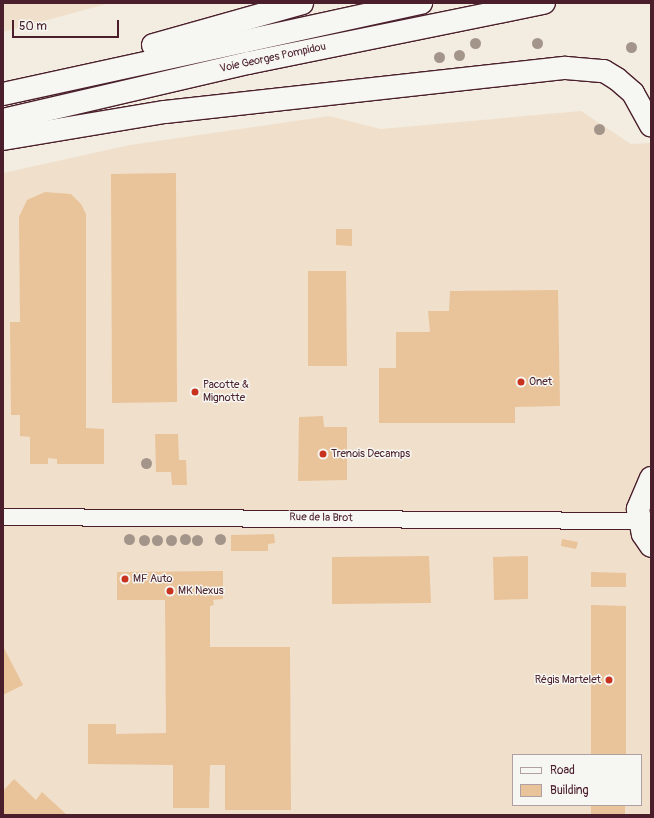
<!DOCTYPE html>
<meta charset="utf-8">
<style>
body{margin:0}
#map{position:relative;width:654px;height:818px;overflow:hidden;background:#f3ece0;font-family:Pangolin,sans-serif}
div>[style]{position:absolute}
.built>*{inset:0;background:#f0e0cb}
.building>*{inset:0;background:#e9c39a}
.roads{filter:drop-shadow(1px 0 #4a1f2b) drop-shadow(-1px 0 #4a1f2b) drop-shadow(0 1px #4a1f2b) drop-shadow(0 -1px #4a1f2b)}
.minor>*{height:16px;margin:-8px;padding:0 8px;transform-origin:8px;border-radius:8px;background:#f6f6f2}
.secondary>*{height:22px;margin:-11px;padding:0 11px;transform-origin:11px;border-radius:11px;background:#f6f6f2}
.trunk>*{height:22px;margin:-11px;padding:0 11px;transform-origin:11px;border-radius:11px;background:#f6f6f2}
.trees>*{width:11px;height:11px;margin:-5.5px;border-radius:50%;background:#a4958b}
.dots>*{width:11px;height:11px;translate:-50% -50%;box-sizing:border-box;border:2px solid #f6f6f2;border-radius:50%}
span{translate:-50% -50%;white-space:nowrap;text-align:center;line-height:1.15;-webkit-text-stroke:3px #f6f6f2;paint-order:stroke}
.street-label{font-size:11px;color:#4a1f2b}
.poi-label{font-size:11px;color:#4a1f2b}
.left{translate:0 -50%;text-align:left}
.right{translate:-100% -50%;text-align:right}
.frame{position:absolute;inset:0;border:4px solid #4a1f2b;pointer-events:none}
.legend{position:absolute;left:512px;top:754px;width:130px;height:52px;box-sizing:border-box;background:#f6f6f2;border:1px solid #b1a0a2;margin:0;padding:5px 7px;list-style:none;font-size:12px;color:#4a1f2b}
.legend li{display:flex;align-items:center;gap:8px;height:20px}
.legend b{width:20px;border:1px solid #b1a0a2}
.scale{position:absolute;left:12px;top:20px;width:107px;height:18px;box-sizing:border-box;border:2px solid #4a1f2b;border-top:0;padding-left:5px;font-size:12px;line-height:14px;white-space:nowrap;color:#4a1f2b;-webkit-text-stroke:3px #f6f6f2;paint-order:stroke}
</style>
<div id="map">
<div class="built">
<div style="clip-path:polygon(3px 3px,110px 3px,3px 32px)"></div>
<div style="clip-path:polygon(evenodd,581px 111px,631px 144px,651px 143px,651px 815px,3px 815px,3px 173px,130px 145px,329px 116px,381px 129px,581px 111px,513px 755px,641px 755px,641px 805px,513px 805px,513px 755px)"></div>
</div>
<div class="building">
<div style="clip-path:polygon(176px 173px,177px 402px,112px 403px,111px 174px)"></div>
<div style="clip-path:polygon(45px 192px,71px 194px,81px 204px,86px 214px,86px 428px,104px 429px,104px 464px,57px 464px,57px 459px,48px 458px,48px 464px,30px 464px,30px 437px,20px 436px,20px 415px,11px 415px,10px 322px,20px 322px,19px 217px,27px 200px)"></div>
<div style="clip-path:polygon(336px 229px,352px 229px,352px 246px,336px 245px)"></div>
<div style="clip-path:polygon(308px 271px,346px 271px,347px 366px,308px 366px)"></div>
<div style="clip-path:polygon(558px 290px,560px 406px,515px 407px,515px 423px,379px 423px,379px 368px,396px 368px,396px 332px,430px 332px,428px 311px,449px 311px,450px 291px)"></div>
<div style="clip-path:polygon(323px 416px,324px 427px,347px 427px,347px 480px,298px 481px,299px 417px)"></div>
<div style="clip-path:polygon(155px 434px,178px 434px,179px 460px,186px 460px,187px 485px,172px 485px,171px 472px,156px 472px)"></div>
<div style="clip-path:polygon(274px 534px,275px 543px,268px 544px,268px 551px,231px 551px,231px 535px)"></div>
<div style="clip-path:polygon(562px 539px,578px 542px,576px 549px,561px 546px)"></div>
<div style="clip-path:polygon(429px 556px,431px 603px,332px 604px,332px 557px)"></div>
<div style="clip-path:polygon(528px 556px,528px 599px,494px 600px,493px 557px)"></div>
<div style="clip-path:polygon(223px 571px,223px 599px,213px 600px,214px 605px,210px 606px,210px 647px,290px 647px,291px 810px,225px 810px,225px 765px,210px 765px,209px 808px,173px 808px,173px 765px,88px 764px,88px 724px,116px 724px,116px 734px,166px 733px,165px 600px,117px 600px,117px 572px)"></div>
<div style="clip-path:polygon(591px 572px,626px 573px,626px 587px,591px 587px)"></div>
<div style="clip-path:polygon(591px 605px,626px 606px,626px 755px,591px 755px)"></div>
<div style="clip-path:polygon(3px 646px,23px 685px,3px 695px)"></div>
<div style="clip-path:polygon(14px 779px,36px 800px,42px 792px,67px 815px,3px 815px,3px 791px)"></div>
<div style="clip-path:polygon(591px 805px,625px 805px,625px 815px,591px 815px)"></div>
</div>
<div class="roads">
<div class="minor">
<div style="left:3px;top:517px;width:636px;rotate:0.36deg"></div>
</div>
<div class="secondary">
<div style="left:651px;top:478px;width:34px;rotate:113deg"></div>
<div style="left:638px;top:509px;width:25px;rotate:79deg"></div>
<div style="left:643px;top:534px;width:14px;rotate:56deg"></div>
</div>
<div class="trunk">
<div style="left:153px;top:45px;width:155px;rotate:-15.7deg"></div>
<div style="left:3px;top:94px;width:428px;rotate:-12.3deg"></div>
<div style="left:3px;top:120px;width:252px;rotate:-13.1deg"></div>
<div style="left:248px;top:63px;width:302px;rotate:-11.5deg"></div>
<div style="left:3px;top:139px;width:164px;rotate:-9.5deg"></div>
<div style="left:165px;top:112px;width:403px;rotate:-6.3deg"></div>
<div style="left:566px;top:68px;width:38px;rotate:5deg"></div>
<div style="left:604px;top:71px;width:15px;rotate:32deg"></div>
<div style="left:617px;top:79px;width:21px;rotate:41deg"></div>
<div style="left:633px;top:93px;width:37px;rotate:61deg"></div>
</div>
</div>
<div class="trees">
<div style="left:475px;top:43px"></div>
<div style="left:537px;top:43px"></div>
<div style="left:631px;top:47px"></div>
<div style="left:459px;top:55px"></div>
<div style="left:439px;top:57px"></div>
<div style="left:599px;top:129px"></div>
<div style="left:146px;top:463px"></div>
<div style="left:129px;top:539px"></div>
<div style="left:185px;top:539px"></div>
<div style="left:220px;top:539px"></div>
<div style="left:144px;top:540px"></div>
<div style="left:157px;top:540px"></div>
<div style="left:171px;top:540px"></div>
<div style="left:197px;top:540px"></div>
</div>
<div class="dots">
<div style="left:521px;top:382px;background:#c8321e"></div>
<div style="left:195px;top:392px;background:#c8321e"></div>
<div style="left:323px;top:454px;background:#c8321e"></div>
<div style="left:125px;top:579px;background:#c8321e"></div>
<div style="left:170px;top:591px;background:#c8321e"></div>
<div style="left:609px;top:680px;background:#c8321e"></div>
</div>
<div class="street-label">
<span style="left:273px;top:58px;rotate:-12deg">Voie Georges Pompidou</span>
<span style="left:321px;top:518px;rotate:1deg">Rue de la Brot</span>
</div>
<div class="poi-label">
<span class="left" style="left:529px;top:382px">Onet</span>
<span class="left" style="left:203px;top:392px">Pacotte &amp;<br>Mignotte</span>
<span class="left" style="left:331px;top:454px">Trenois Decamps</span>
<span class="left" style="left:133px;top:579px">MF Auto</span>
<span class="left" style="left:178px;top:591px">MK Nexus</span>
<span class="right" style="left:601px;top:680px">Régis Martelet</span>
</div>
<div class="frame"></div>
<ul class="legend">
<li><b style="height:5px;background:#f6f6f2"></b>Road</li>
<li><b style="height:11px;background:#e9c39a"></b>Building</li>
</ul>
<div class="scale">50 m</div>
</div>
